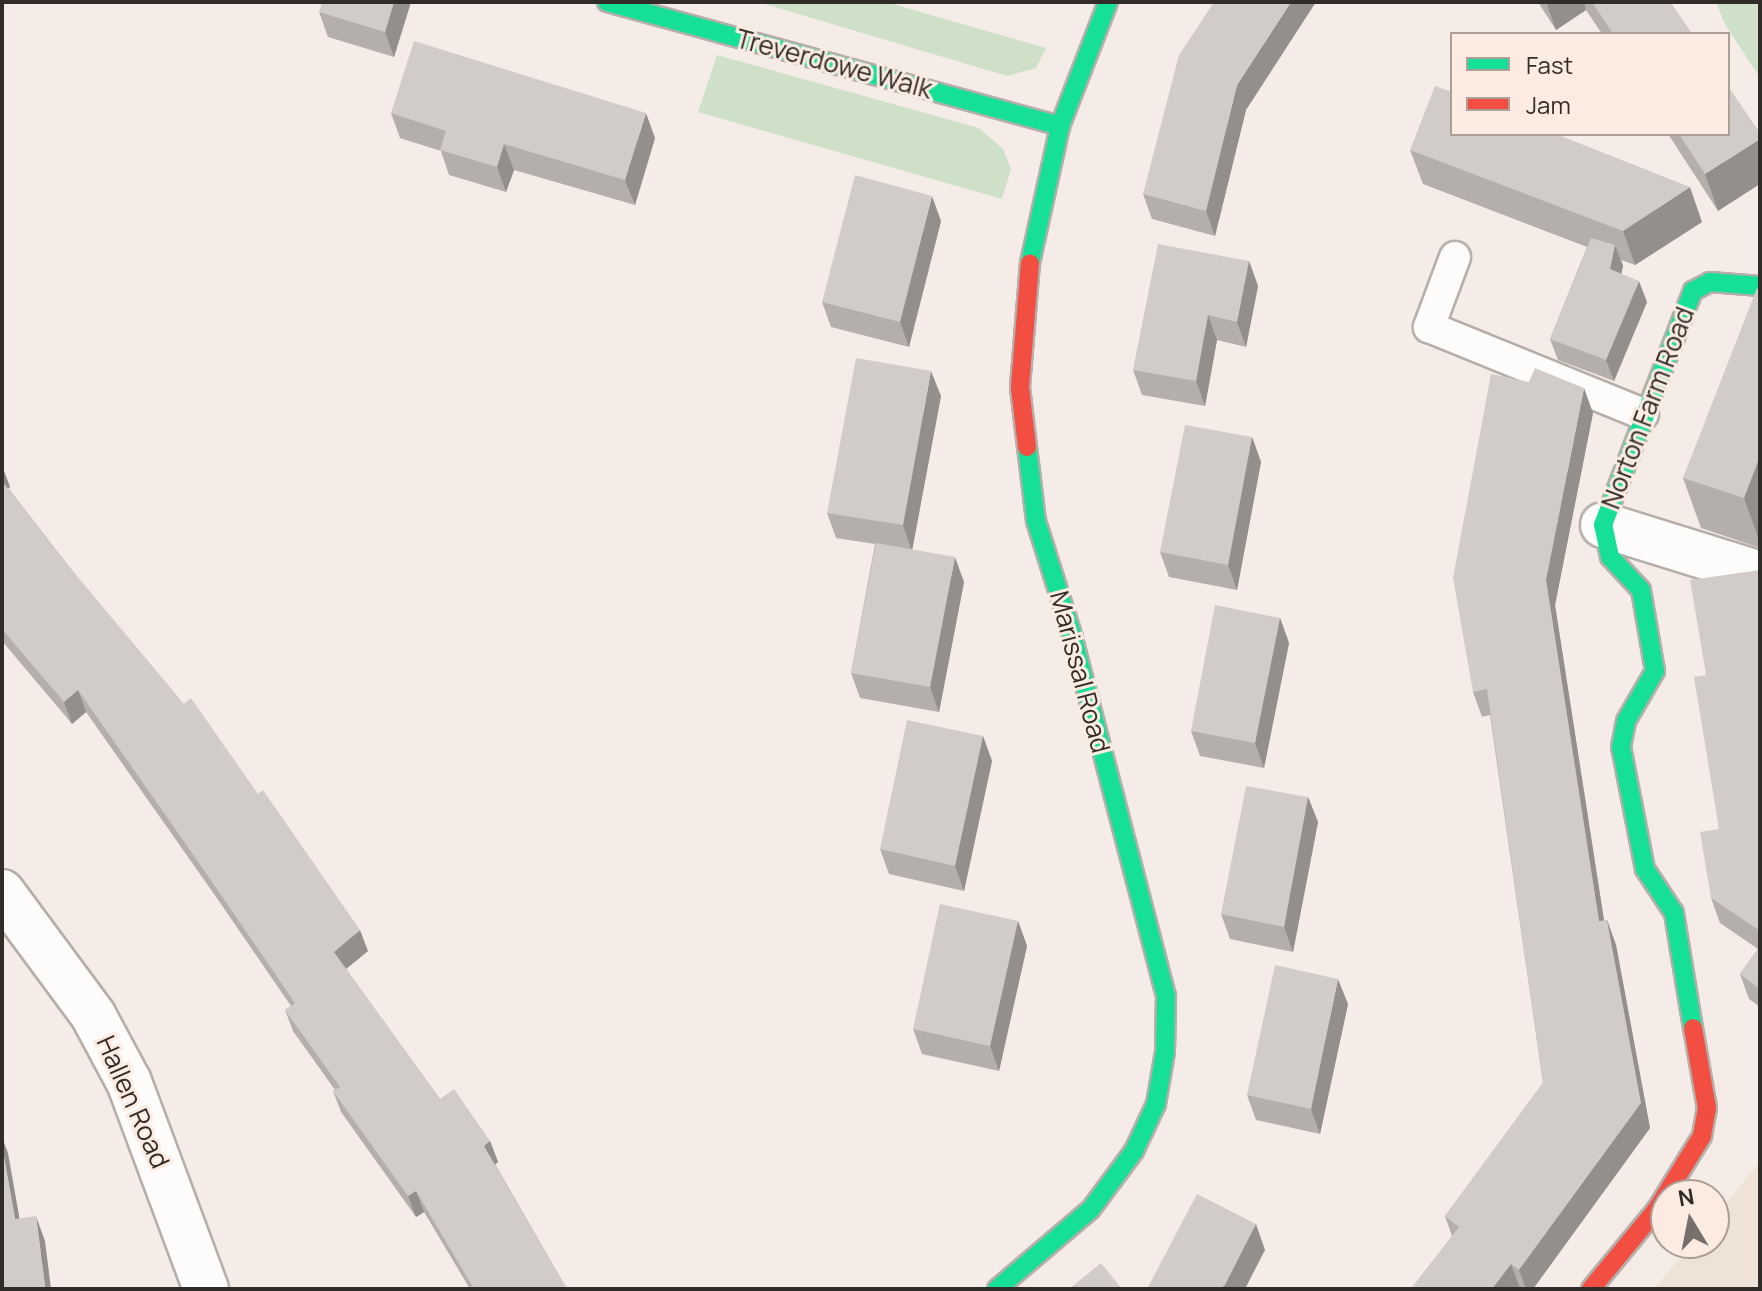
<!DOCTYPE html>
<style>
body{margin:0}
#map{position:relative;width:1762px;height:1291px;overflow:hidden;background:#f5ece7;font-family:Manrope,sans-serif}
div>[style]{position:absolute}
.education>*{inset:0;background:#efe2d6}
.green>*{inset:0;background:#cee0c7}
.roads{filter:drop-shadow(2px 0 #b5aea9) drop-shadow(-2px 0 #b5aea9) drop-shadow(0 2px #b5aea9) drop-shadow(0 -2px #b5aea9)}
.lane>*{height:30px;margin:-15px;padding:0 15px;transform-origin:15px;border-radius:15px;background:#fefcfb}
.street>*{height:44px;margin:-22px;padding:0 22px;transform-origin:22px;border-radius:22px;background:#fefcfb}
.fast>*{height:18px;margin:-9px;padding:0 9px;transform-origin:9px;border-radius:9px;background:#16e098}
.jam>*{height:18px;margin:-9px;padding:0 9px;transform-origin:9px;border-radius:9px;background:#f24e42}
.wall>*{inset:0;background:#b5afac}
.shaded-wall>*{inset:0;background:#938f8c}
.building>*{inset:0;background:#d2ccc8}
span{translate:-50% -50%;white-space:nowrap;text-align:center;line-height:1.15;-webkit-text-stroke:6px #fbebe1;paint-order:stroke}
.street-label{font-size:26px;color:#322c28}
.frame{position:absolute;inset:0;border:4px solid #322c28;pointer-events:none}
.legend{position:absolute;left:1450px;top:32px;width:280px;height:104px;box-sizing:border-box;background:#fbebe1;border:2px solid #ab9f97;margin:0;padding:10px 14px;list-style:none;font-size:24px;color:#322c28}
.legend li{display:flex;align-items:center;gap:16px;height:40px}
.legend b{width:40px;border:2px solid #ab9f97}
.north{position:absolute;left:1650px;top:1179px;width:80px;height:80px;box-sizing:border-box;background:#fbebe1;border:2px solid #ab9f97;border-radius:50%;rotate:350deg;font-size:22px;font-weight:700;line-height:32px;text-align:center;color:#322c28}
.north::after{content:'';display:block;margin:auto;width:28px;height:36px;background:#766f6b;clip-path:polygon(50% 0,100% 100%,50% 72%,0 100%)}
</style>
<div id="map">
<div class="education">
<div style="clip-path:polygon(1760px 1162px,1760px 1289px,1654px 1289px,1692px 1243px,1714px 1243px,1714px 1217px)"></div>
</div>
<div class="green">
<div style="clip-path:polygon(758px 2px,886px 2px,1046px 48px,1036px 68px,1007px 76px)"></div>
<div style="clip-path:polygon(1716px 2px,1760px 2px,1760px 78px,1725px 24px)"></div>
<div style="clip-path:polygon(717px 55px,979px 128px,1003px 149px,1011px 169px,1002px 199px,698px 112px)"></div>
</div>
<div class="roads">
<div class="lane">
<div style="left:1455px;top:257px;width:75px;rotate:110.4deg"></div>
<div style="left:1429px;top:327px;width:231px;rotate:22.1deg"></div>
</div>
<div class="street">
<div style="left:1603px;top:525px;width:164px;rotate:17.3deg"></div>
<div style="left:2px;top:892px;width:153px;rotate:53.5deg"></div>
<div style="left:93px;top:1015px;width:76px;rotate:61.8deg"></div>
<div style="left:129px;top:1082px;width:221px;rotate:69.6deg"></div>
</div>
<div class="fast">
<div style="left:607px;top:2px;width:470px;rotate:15.3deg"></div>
<div style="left:1030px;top:263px;width:140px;rotate:-77.6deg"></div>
<div style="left:1060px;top:126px;width:133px;rotate:-68.8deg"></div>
<div style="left:1693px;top:1028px;width:117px;rotate:-99.4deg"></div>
<div style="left:1674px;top:913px;width:53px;rotate:-123.4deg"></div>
<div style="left:1645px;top:869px;width:124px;rotate:-101.1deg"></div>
<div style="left:1621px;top:747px;width:26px;rotate:-79deg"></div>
<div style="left:1626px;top:721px;width:58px;rotate:-59.9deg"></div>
<div style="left:1655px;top:671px;width:82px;rotate:-99.8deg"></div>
<div style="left:1641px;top:590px;width:45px;rotate:-133.2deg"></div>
<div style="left:1610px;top:557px;width:33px;rotate:-102deg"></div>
<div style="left:1603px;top:525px;width:251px;rotate:-69deg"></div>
<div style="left:1693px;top:291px;width:19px;rotate:-28deg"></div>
<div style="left:1710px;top:282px;width:50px;rotate:4.6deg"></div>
<div style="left:997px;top:1289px;width:123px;rotate:-40.4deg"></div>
<div style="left:1091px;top:1209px;width:72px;rotate:-53.4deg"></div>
<div style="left:1134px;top:1151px;width:52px;rotate:-64.9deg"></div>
<div style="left:1156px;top:1104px;width:53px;rotate:-80.2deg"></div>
<div style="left:1165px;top:1052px;width:56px;rotate:-89deg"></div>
<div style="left:1166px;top:996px;width:370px;rotate:-104.6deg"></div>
<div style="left:1073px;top:638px;width:123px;rotate:-107.5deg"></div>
<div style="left:1036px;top:521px;width:75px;rotate:-96.9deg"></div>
</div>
<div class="jam">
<div style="left:1027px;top:447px;width:60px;rotate:-96.7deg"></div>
<div style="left:1020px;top:387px;width:124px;rotate:-85.4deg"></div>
<div style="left:1591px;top:1289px;width:104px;rotate:-50.5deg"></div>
<div style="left:1657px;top:1209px;width:86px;rotate:-58.3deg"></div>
<div style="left:1702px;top:1136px;width:28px;rotate:-80deg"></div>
<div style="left:1707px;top:1108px;width:81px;rotate:-99.9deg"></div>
</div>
</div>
<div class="wall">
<div style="clip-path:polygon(411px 2px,394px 57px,328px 37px,319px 12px)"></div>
<div style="clip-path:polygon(1538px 2px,1670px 2px,1692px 34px,1602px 34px,1586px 10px,1556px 30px)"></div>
<div style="clip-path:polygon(1246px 110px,1215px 236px,1152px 219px,1143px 194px)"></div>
<div style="clip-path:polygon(391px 113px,655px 138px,635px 205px,514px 170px,506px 192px,449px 175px,441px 151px,400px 138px)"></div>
<div style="clip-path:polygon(1668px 134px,1728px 134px,1718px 211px)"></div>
<div style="clip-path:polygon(1410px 150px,1702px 222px,1635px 265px,1621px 260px,1623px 266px,1621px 273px,1647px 302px,1614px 381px,1558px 360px,1550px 339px,1587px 247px,1423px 184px)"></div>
<div style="clip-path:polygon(941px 221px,909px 347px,831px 327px,822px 302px)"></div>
<div style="clip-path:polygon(1249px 261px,1258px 286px,1246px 347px,1217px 340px,1205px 406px,1142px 395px,1133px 370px)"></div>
<div style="clip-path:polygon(1760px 290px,1760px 548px,1701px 528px,1683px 478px)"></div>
<div style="clip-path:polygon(941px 396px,912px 550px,964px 582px,939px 712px,860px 698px,851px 673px,875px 544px,836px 538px,827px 513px)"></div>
<div style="clip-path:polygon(1593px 413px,1555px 605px,1604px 920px,1607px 920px,1616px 945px,1650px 1128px,1533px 1289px,1411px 1289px,1452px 1236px,1445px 1216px,1543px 1083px,1490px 715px,1482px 717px,1473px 692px)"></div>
<div style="clip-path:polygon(1252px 437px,1261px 462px,1237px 590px,1169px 577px,1160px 552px)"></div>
<div style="clip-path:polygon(2px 465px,10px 487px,8px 488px,368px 951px,346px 969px,440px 1099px,490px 1141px,498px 1162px,495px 1164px,567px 1289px,470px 1289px,424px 1212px,416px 1217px,341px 1112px,333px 1091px,335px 1090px,293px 1031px,285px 1010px,291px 1006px,214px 894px,86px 712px,72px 724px,2px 641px)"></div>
<div style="clip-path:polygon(1760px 570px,1760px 1007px,1749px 999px,1740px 974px,1758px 949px,1720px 923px,1711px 898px,1719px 829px,1706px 675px)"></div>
<div style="clip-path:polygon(1280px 618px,1289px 643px,1264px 768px,1200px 756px,1191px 731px)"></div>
<div style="clip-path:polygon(983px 736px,992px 761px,964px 891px,889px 874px,880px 849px)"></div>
<div style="clip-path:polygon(1308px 797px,1318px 822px,1293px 952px,1230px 939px,1221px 914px)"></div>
<div style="clip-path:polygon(1018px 921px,1027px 946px,999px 1071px,922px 1054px,913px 1029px)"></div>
<div style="clip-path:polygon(1348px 1004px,1320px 1134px,1256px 1120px,1247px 1095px)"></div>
</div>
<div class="shaded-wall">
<div style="clip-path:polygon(394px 2px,411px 2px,394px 57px,385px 32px)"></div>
<div style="clip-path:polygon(1291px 2px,1316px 2px,1246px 110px,1215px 236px,1206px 211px,1237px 85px)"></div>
<div style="clip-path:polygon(1546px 2px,1584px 2px,1586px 10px,1556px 30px)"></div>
<div style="clip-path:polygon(646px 113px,655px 138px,635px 205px,625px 180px)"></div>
<div style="clip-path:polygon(1760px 139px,1760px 184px,1718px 211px,1705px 174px)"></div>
<div style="clip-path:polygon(504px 144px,514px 170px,506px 192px,497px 167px)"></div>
<div style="clip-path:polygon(1690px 187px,1702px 222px,1635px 265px,1623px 231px)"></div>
<div style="clip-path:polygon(932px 196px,941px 221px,909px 347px,900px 322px)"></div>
<div style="clip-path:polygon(1615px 245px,1623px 266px,1618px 290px,1610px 269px)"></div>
<div style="clip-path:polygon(1249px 261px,1258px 286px,1246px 347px,1237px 322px)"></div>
<div style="clip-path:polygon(1639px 281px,1647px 302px,1614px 381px,1606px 360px)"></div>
<div style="clip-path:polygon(1208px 315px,1217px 340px,1205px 406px,1196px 381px)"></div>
<div style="clip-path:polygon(931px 371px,941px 396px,912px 551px,903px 525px)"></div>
<div style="clip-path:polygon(1584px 388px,1593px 413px,1555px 605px,1608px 946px,1599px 921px,1546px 580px)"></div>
<div style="clip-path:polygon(1252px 437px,1261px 462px,1237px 590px,1228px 565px)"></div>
<div style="clip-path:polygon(1760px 456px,1760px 543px,1744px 498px)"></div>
<div style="clip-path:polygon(2px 466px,10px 487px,2px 492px)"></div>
<div style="clip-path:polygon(955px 557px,964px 582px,939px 712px,930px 687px)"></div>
<div style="clip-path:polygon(1280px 618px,1289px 643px,1264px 768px,1255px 743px)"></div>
<div style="clip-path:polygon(78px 690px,86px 712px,72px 724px,64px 702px)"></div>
<div style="clip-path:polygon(983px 736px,992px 761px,964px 891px,955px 866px)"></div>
<div style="clip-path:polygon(1308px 797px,1318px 822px,1293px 952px,1284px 927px)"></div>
<div style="clip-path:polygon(1607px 920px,1616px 945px,1650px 1128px,1533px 1289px,1526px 1289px,1519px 1270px)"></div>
<div style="clip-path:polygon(1018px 921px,1027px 946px,999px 1071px,990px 1046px)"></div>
<div style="clip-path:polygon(360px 930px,368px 951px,341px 973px,334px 952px)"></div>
<div style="clip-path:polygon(1338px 979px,1348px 1004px,1320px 1134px,1311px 1109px)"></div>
<div style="clip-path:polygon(2px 1137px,8px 1153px,24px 1244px,15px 1219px,2px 1146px)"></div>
<div style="clip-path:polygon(490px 1141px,498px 1162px,492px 1167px,484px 1146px)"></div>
<div style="clip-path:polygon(416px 1191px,424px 1212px,416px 1217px,408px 1196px)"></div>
<div style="clip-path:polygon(36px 1216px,45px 1241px,51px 1289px,46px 1289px,45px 1287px)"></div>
<div style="clip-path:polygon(1256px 1224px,1265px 1250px,1245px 1289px,1220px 1289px)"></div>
<div style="clip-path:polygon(1511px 1264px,1520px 1289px,1492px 1289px)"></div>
</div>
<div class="building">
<div style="clip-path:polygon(322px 2px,394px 2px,385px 32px,319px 12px)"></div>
<div style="clip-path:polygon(1214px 2px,1291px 2px,1237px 85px,1206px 211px,1143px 194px,1179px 55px)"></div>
<div style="clip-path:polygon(1592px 2px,1670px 2px,1692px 34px,1613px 34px)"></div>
<div style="clip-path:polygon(414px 41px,646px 113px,625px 180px,504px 144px,497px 167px,440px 150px,446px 131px,391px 113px)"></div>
<div style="clip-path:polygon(1435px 86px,1452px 92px,1452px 134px,1556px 134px,1690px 187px,1623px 231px,1410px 150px)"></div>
<div style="clip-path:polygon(1728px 86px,1760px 133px,1760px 139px,1705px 174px,1679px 134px,1728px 134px)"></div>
<div style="clip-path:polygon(855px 175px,932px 196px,900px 322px,822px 302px)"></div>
<div style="clip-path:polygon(1591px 238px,1615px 245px,1610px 269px,1639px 281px,1606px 360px,1550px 339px)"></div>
<div style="clip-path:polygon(1158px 244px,1249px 261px,1237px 322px,1208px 315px,1196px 381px,1133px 370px)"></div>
<div style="clip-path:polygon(1757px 288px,1760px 290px,1760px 456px,1744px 498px,1683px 478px)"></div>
<div style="clip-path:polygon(856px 358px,931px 371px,903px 525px,827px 513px)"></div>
<div style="clip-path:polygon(1535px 368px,1584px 388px,1546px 580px,1599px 921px,1607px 920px,1641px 1103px,1519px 1270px,1511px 1264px,1492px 1289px,1411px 1289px,1459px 1227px,1445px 1216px,1543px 1083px,1487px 689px,1473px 692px,1453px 578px,1491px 374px,1529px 382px)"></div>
<div style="clip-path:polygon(1185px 425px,1252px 437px,1228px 565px,1160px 552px)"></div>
<div style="clip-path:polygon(2px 481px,62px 558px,184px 704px,191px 698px,258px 794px,263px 790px,360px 930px,334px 952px,440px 1099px,454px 1089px,490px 1141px,484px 1146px,567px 1289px,474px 1289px,416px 1191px,408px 1196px,333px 1091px,340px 1087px,285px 1010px,295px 1003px,206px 873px,78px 690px,64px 702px,2px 629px)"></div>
<div style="clip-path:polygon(876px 543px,955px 557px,930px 687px,851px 673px)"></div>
<div style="clip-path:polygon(1760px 570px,1760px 931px,1711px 898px,1700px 832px,1719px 829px,1694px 677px,1706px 675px,1690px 580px)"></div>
<div style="clip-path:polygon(1215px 605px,1280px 618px,1255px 743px,1191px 731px)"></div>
<div style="clip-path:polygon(907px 720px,983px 736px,955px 866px,880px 849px)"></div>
<div style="clip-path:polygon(1246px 786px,1308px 797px,1284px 927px,1221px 914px)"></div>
<div style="clip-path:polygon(940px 904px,1018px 921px,990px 1046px,913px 1029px)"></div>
<div style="clip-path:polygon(1760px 946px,1760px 989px,1740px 974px)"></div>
<div style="clip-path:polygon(1275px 965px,1338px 979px,1311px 1109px,1247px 1095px)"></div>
<div style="clip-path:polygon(2px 1146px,15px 1219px,36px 1216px,45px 1287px,30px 1289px,2px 1289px)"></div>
<div style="clip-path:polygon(1197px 1194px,1256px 1224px,1225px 1285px,1220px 1289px,1147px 1289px)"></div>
<div style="clip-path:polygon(1101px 1263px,1122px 1289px,1069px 1289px)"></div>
</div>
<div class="street-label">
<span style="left:834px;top:64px;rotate:15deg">Treverdowe Walk</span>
<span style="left:1648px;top:408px;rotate:-69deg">Norton Farm Road</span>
<span style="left:1080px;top:672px;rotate:75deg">Marissal Road</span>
<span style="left:133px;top:1102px;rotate:66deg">Hallen Road</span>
</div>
<div class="frame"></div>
<ul class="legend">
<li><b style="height:10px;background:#16e098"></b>Fast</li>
<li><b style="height:10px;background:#f24e42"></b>Jam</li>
</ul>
<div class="north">N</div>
</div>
